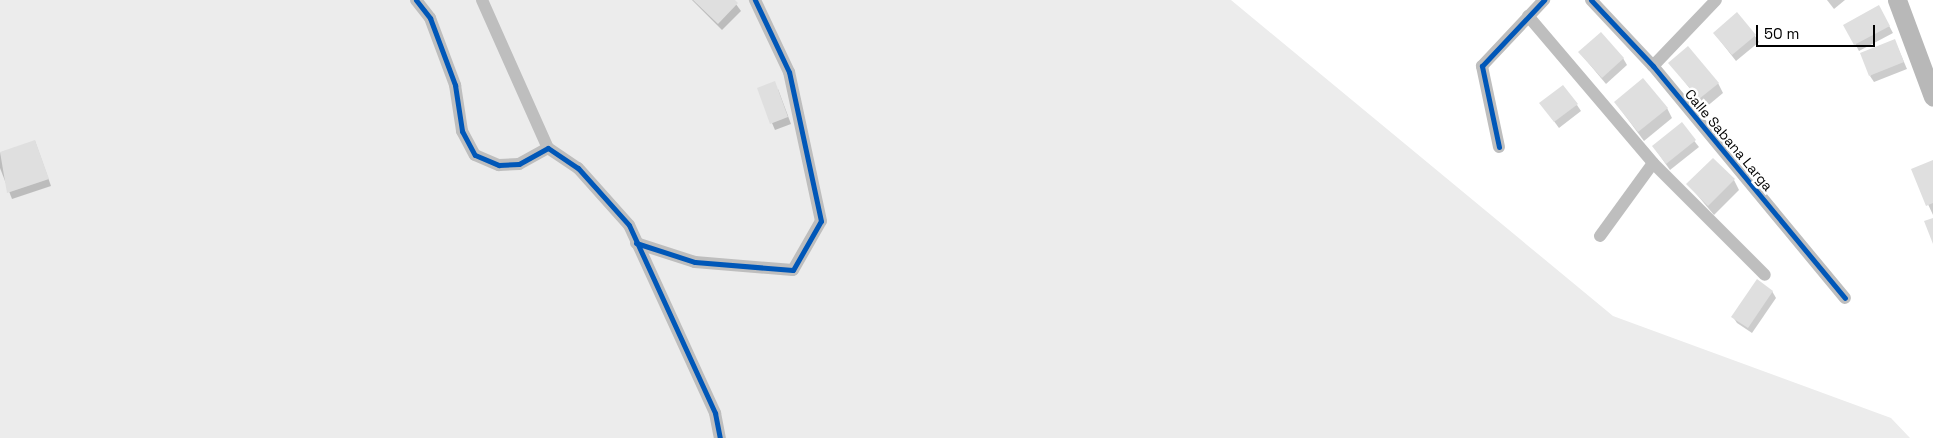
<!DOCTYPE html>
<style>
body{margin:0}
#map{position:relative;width:1933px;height:438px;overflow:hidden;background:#fff;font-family:"Space Grotesk",sans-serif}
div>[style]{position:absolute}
.green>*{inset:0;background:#ececec}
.shadow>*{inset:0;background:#0003}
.building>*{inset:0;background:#dfdfdf}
.street>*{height:12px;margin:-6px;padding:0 6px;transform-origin:6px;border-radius:6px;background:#bebebe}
.secondary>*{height:19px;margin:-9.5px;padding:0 9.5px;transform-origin:9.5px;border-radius:9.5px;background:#b8b8b8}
.cycleway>*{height:5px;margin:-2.5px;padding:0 2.5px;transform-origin:2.5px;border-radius:2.5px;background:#0057b8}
span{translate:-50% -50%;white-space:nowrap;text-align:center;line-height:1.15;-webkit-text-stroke:5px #fff;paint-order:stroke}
.street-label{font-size:14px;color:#000}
.scale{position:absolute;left:1756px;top:25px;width:119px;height:22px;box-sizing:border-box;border:2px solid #000;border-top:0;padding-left:6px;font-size:15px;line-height:18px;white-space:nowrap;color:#000;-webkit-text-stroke:4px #fff;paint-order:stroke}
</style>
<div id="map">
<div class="green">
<div style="clip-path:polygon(0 0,1231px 0,1613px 316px,1891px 418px,1910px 438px,0 438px)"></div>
</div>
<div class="shadow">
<div style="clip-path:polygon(692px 0,733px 0,741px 11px,722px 30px)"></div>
<div style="clip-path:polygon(1827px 0,1845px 0,1834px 9px)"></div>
<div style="clip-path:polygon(1879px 7px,1893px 33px,1859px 51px,1845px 25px)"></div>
<div style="clip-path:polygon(1714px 33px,1755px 36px,1759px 42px,1736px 61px)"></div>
<div style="clip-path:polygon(1895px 41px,1907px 69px,1874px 82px,1870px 76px)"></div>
<div style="clip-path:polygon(1580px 53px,1623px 58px,1627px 65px,1606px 84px)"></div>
<div style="clip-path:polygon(1670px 63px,1718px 83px,1723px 93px,1705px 108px)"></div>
<div style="clip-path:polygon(778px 89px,791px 124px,775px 130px,772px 123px)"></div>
<div style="clip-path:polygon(1615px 102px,1667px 108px,1672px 118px,1644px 141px)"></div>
<div style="clip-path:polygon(1577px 105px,1581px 111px,1559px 128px,1545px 109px)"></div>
<div style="clip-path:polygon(1681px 124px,1699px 147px,1670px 170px,1653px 146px)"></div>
<div style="clip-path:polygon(35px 141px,51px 186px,12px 199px,0 168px,0 153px)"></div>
<div style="clip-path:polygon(1933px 162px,1933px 215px,1912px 170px)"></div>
<div style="clip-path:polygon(1734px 180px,1739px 190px,1714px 215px,1688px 184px)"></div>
<div style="clip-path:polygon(1772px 291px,1776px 298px,1752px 333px,1737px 323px,1733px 317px)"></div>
</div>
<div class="building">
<div style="clip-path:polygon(693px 0,735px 0,738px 3px,718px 24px)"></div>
<div style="clip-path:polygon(1879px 5px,1890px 26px,1854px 45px,1843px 25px)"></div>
<div style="clip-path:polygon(1737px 12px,1756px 35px,1732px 55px,1713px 33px)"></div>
<div style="clip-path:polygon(1601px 32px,1624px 58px,1602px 78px,1578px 52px)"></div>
<div style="clip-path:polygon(1895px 39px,1904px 62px,1869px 76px,1860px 53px)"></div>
<div style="clip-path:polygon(1688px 46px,1719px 83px,1699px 99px,1668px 63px)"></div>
<div style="clip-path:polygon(1643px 78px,1668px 108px,1638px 132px,1614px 102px)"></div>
<div style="clip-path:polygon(775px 81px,788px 117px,770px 124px,757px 88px)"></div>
<div style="clip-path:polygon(1563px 85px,1578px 104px,1554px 122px,1539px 103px)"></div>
<div style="clip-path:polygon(1682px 122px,1696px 140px,1666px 164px,1652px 146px)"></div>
<div style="clip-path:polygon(35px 140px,49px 179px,7px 193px,0 152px)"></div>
<div style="clip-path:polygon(1713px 158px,1735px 179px,1708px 206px,1686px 184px)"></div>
<div style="clip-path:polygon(1933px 160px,1933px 203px,1926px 206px,1911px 169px)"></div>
<div style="clip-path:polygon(1933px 218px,1933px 244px,1924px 221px)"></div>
<div style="clip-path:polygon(1757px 279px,1773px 291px,1748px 328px,1731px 317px)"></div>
</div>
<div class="street">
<div style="left:416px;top:0;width:23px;rotate:52deg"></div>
<div style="left:430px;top:18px;width:72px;rotate:69.5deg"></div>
<div style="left:455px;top:85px;width:47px;rotate:81.3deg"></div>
<div style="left:462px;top:131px;width:27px;rotate:62deg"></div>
<div style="left:475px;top:155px;width:26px;rotate:23deg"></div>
<div style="left:499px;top:165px;width:20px;rotate:-3deg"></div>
<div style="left:519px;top:164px;width:33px;rotate:-29deg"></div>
<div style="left:548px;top:148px;width:36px;rotate:34deg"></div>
<div style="left:578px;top:168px;width:76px;rotate:48.2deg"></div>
<div style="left:629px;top:225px;width:207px;rotate:65.4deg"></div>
<div style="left:715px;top:413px;width:25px;rotate:79deg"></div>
<div style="left:482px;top:0;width:162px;rotate:66deg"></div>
<div style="left:1591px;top:0;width:91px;rotate:46.8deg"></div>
<div style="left:1653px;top:66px;width:301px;rotate:50.4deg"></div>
<div style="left:1528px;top:16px;width:193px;rotate:49.6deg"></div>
<div style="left:1653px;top:163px;width:158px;rotate:45deg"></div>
<div style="left:1653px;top:66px;width:91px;rotate:-46.3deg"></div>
<div style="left:1499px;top:147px;width:83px;rotate:-101.9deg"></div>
<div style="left:1482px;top:66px;width:91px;rotate:-46.8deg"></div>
<div style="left:1600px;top:236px;width:90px;rotate:-54deg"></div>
<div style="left:636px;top:243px;width:62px;rotate:17.9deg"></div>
<div style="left:695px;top:262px;width:98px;rotate:4.7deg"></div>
<div style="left:793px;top:270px;width:56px;rotate:-60.3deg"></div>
<div style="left:821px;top:221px;width:152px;rotate:-102.1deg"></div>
<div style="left:789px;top:72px;width:80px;rotate:-115.3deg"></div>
</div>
<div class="secondary">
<div style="left:1897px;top:0;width:103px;rotate:69.6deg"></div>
</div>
<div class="cycleway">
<div style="left:416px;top:0;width:23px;rotate:52deg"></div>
<div style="left:430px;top:18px;width:72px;rotate:69.5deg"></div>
<div style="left:455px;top:85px;width:47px;rotate:81.3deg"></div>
<div style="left:462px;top:131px;width:27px;rotate:62deg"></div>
<div style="left:475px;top:155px;width:26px;rotate:23deg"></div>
<div style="left:499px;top:165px;width:20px;rotate:-3deg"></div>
<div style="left:519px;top:164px;width:33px;rotate:-29deg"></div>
<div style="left:548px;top:148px;width:36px;rotate:34deg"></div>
<div style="left:578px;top:168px;width:76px;rotate:48.2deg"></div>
<div style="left:629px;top:225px;width:207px;rotate:65.4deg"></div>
<div style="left:715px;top:413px;width:25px;rotate:79deg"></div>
<div style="left:1591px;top:0;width:91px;rotate:46.8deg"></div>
<div style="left:1653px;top:66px;width:301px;rotate:50.4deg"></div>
<div style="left:1499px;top:147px;width:83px;rotate:-101.9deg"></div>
<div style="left:1482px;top:66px;width:91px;rotate:-46.8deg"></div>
<div style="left:636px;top:243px;width:62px;rotate:17.9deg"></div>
<div style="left:695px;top:262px;width:98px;rotate:4.7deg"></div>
<div style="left:793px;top:270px;width:56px;rotate:-60.3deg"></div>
<div style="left:821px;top:221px;width:152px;rotate:-102.1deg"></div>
<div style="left:789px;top:72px;width:80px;rotate:-115.3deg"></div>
</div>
<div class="street-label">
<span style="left:1729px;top:140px;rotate:50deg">Calle Sabana Larga</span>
</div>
<div class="scale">50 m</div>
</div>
